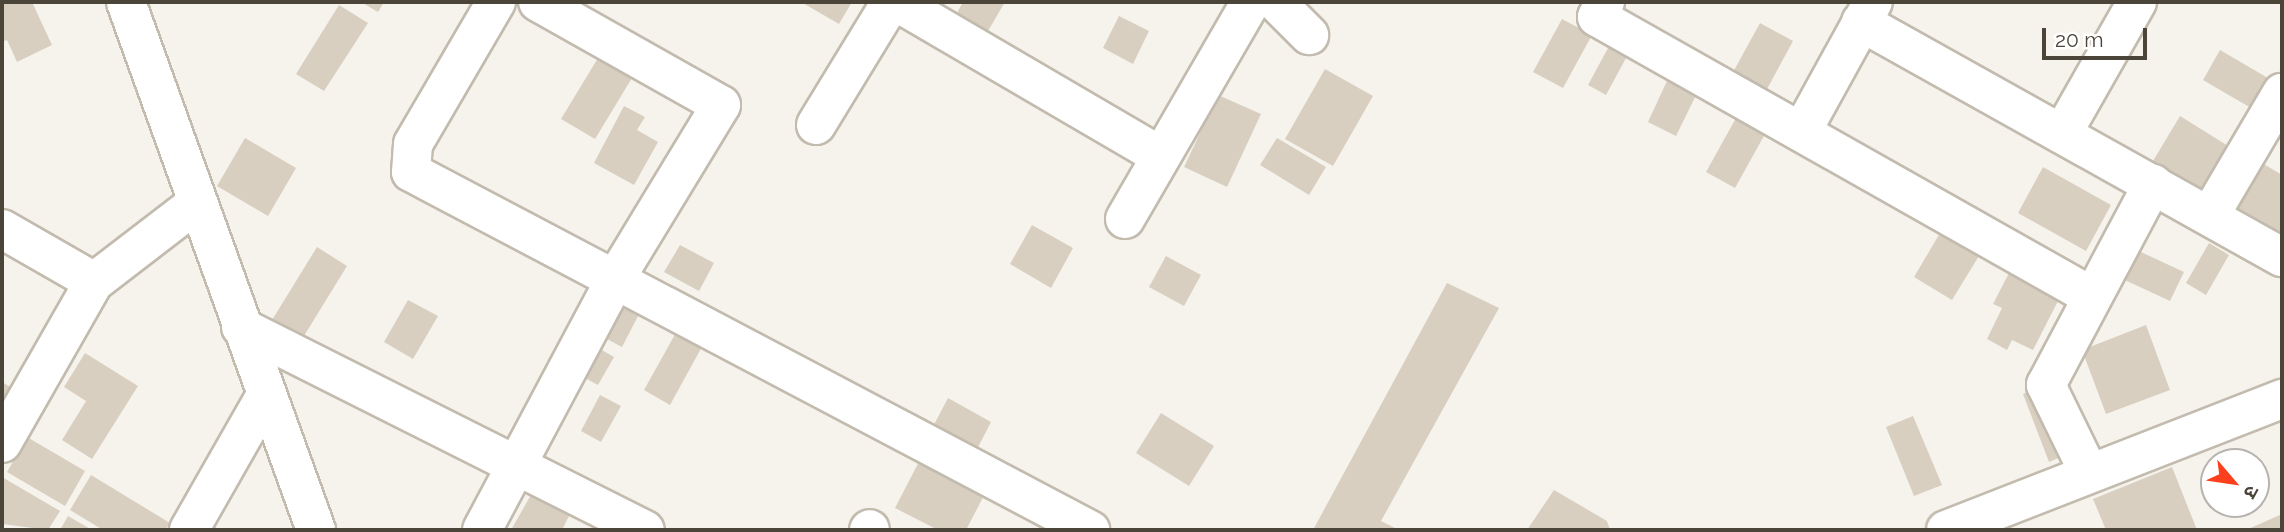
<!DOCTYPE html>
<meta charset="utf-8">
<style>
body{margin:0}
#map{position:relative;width:2284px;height:532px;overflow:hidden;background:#f6f3ec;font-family:Raleway,"Noto Sans Devanagari",sans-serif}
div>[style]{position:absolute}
.building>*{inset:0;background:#d8cfc1}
.roads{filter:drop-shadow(2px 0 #c2bbae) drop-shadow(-2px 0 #c2bbae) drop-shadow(0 2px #c2bbae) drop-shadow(0 -2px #c2bbae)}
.minor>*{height:38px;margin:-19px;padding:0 19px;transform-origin:19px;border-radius:19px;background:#fff}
span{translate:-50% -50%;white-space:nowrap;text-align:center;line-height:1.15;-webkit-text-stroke:7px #fff;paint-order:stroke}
.frame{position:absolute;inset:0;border:4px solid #4b4439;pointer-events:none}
.north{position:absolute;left:2200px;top:448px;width:70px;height:70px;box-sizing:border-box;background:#fff;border:2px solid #b7b4b0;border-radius:50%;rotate:119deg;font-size:19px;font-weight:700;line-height:28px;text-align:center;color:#4b4439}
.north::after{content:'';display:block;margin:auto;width:24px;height:32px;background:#fc3f1d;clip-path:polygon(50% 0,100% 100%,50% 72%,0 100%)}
.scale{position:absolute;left:2042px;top:28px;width:105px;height:32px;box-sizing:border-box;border:4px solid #4b4439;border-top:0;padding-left:9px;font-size:21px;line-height:24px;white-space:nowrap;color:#4b4439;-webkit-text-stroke:5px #fff;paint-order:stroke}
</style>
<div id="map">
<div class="building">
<div style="clip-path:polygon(2px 2px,32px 2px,52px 45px,17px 62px,7px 40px,2px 42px)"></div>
<div style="clip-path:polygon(361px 2px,384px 2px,378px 12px)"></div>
<div style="clip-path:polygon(801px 2px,852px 2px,839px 24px)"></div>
<div style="clip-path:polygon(963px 2px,1005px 2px,988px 31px,957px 13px)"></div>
<div style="clip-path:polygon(339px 5px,368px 23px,324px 91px,296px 74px)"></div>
<div style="clip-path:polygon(1119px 16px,1149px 31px,1133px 64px,1103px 48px)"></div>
<div style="clip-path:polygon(1562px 19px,1592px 35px,1563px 88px,1533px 72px)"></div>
<div style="clip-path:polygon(1760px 23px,1793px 41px,1766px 91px,1732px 74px)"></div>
<div style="clip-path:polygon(1614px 37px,1632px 47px,1606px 95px,1588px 85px)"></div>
<div style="clip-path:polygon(2220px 50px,2280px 85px,2263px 115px,2203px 80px)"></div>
<div style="clip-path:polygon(601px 53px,635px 73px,595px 139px,561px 119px)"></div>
<div style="clip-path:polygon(1673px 68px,1703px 81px,1676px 136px,1648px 122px)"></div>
<div style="clip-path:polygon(1325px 69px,1373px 96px,1333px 166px,1285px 139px)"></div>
<div style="clip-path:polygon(1218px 95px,1261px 114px,1227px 187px,1184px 167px)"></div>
<div style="clip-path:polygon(624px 106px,645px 117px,637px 130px,658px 142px,634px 185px,594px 163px)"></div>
<div style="clip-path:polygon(2180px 116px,2241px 154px,2209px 208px,2147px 171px)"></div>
<div style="clip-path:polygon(1736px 118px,1765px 134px,1735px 188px,1706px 172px)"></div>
<div style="clip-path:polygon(245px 138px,296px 168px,268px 216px,217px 186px)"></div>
<div style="clip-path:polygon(1277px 138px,1326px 167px,1309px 195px,1260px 165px)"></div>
<div style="clip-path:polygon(2252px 157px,2282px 175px,2282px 249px,2219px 213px)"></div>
<div style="clip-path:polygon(2043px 167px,2111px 205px,2086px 251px,2018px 213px)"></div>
<div style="clip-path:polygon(1032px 225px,1073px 248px,1051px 288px,1010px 264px)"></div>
<div style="clip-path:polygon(1943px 228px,1982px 251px,1952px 300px,1914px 277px)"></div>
<div style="clip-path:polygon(2209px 243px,2229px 255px,2206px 295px,2186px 283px)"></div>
<div style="clip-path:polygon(680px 245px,714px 263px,699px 291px,664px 272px)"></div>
<div style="clip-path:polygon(2128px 246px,2184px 272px,2170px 301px,2114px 275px)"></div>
<div style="clip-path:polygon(317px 247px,347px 266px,299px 344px,269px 325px)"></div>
<div style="clip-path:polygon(1166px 256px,1201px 275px,1184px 306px,1149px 287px)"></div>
<div style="clip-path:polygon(2009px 273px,2059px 299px,2033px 350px,2012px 340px,2007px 350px,1987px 339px,2002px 308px,1993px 304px)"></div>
<div style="clip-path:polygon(618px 278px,649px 295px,622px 347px,590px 330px)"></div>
<div style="clip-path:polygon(1447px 283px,1499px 308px,1381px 521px,1399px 530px,1313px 530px)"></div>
<div style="clip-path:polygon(408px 300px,438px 316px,413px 359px,384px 342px)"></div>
<div style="clip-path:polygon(683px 320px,709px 334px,670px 405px,644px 390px)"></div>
<div style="clip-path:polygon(2146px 325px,2170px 390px,2106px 414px,2082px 350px)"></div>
<div style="clip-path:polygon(588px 342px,614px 357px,598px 385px,572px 371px)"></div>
<div style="clip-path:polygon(85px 353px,138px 386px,92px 459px,62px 440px,86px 401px,64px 387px)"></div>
<div style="clip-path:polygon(2px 382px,17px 391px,2px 416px)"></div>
<div style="clip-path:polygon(2043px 385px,2070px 453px,2049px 462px,2023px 394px)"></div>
<div style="clip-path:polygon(600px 395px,621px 406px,601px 442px,581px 431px)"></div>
<div style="clip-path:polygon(948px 398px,991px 422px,972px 459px,928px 436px)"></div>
<div style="clip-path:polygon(1161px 413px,1214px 446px,1189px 486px,1136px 453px)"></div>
<div style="clip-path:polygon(1913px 416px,1942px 485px,1914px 496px,1886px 427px)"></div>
<div style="clip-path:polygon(27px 437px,85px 471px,65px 506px,7px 472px)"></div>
<div style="clip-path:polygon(925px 450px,990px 484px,966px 530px,938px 530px,895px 508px)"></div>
<div style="clip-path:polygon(2172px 467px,2197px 530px,2106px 530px,2093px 499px)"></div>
<div style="clip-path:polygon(91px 475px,170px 523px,166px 530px,103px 530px,70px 510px)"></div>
<div style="clip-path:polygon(2px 477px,60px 511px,48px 530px,2px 524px)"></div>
<div style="clip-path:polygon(1554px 490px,1607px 521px,1610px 530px,1527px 530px)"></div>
<div style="clip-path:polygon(532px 493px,570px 514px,562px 530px,511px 530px)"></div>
<div style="clip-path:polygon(2282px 514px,2282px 530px,2246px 530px)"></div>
<div style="clip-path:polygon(68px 516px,92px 530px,60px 530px)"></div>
</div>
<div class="roads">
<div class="minor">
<div style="left:126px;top:2px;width:561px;rotate:70.21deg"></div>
<div style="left:496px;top:2px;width:164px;rotate:120.3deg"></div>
<div style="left:413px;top:144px;width:28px;rotate:94deg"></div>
<div style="left:411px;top:172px;width:768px;rotate:27.8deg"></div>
<div style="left:897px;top:2px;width:301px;rotate:30.3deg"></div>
<div style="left:1276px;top:2px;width:47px;rotate:45deg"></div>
<div style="left:1605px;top:2px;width:17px;rotate:118deg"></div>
<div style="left:1597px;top:17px;width:567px;rotate:29.46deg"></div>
<div style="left:1861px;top:22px;width:482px;rotate:29.2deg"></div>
<div style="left:816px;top:125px;width:144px;rotate:-58.6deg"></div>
<div style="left:1802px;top:131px;width:147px;rotate:-61.2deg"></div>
<div style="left:2062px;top:134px;width:152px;rotate:-60.4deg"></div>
<div style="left:2210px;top:215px;width:142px;rotate:-59.5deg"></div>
<div style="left:1125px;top:219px;width:251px;rotate:-59.9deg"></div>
<div style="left:2px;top:229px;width:106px;rotate:29.9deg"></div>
<div style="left:241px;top:327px;width:452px;rotate:26.7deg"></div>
<div style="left:2px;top:443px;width:185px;rotate:-60.3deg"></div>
<div style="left:94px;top:282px;width:130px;rotate:-37.5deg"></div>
<div style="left:2088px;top:471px;width:96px;rotate:-116deg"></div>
<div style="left:2046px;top:385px;width:228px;rotate:-62deg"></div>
<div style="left:189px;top:530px;width:155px;rotate:-60.3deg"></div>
<div style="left:482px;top:530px;width:288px;rotate:-62deg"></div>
<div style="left:617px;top:276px;width:200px;rotate:-58.7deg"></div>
<div style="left:721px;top:105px;width:210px;rotate:-150.6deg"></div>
<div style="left:869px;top:530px;width:1px;rotate:-45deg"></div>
<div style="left:1946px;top:530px;width:361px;rotate:-21.3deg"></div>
</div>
</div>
<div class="frame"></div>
<div class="north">उ</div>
<div class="scale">20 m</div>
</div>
